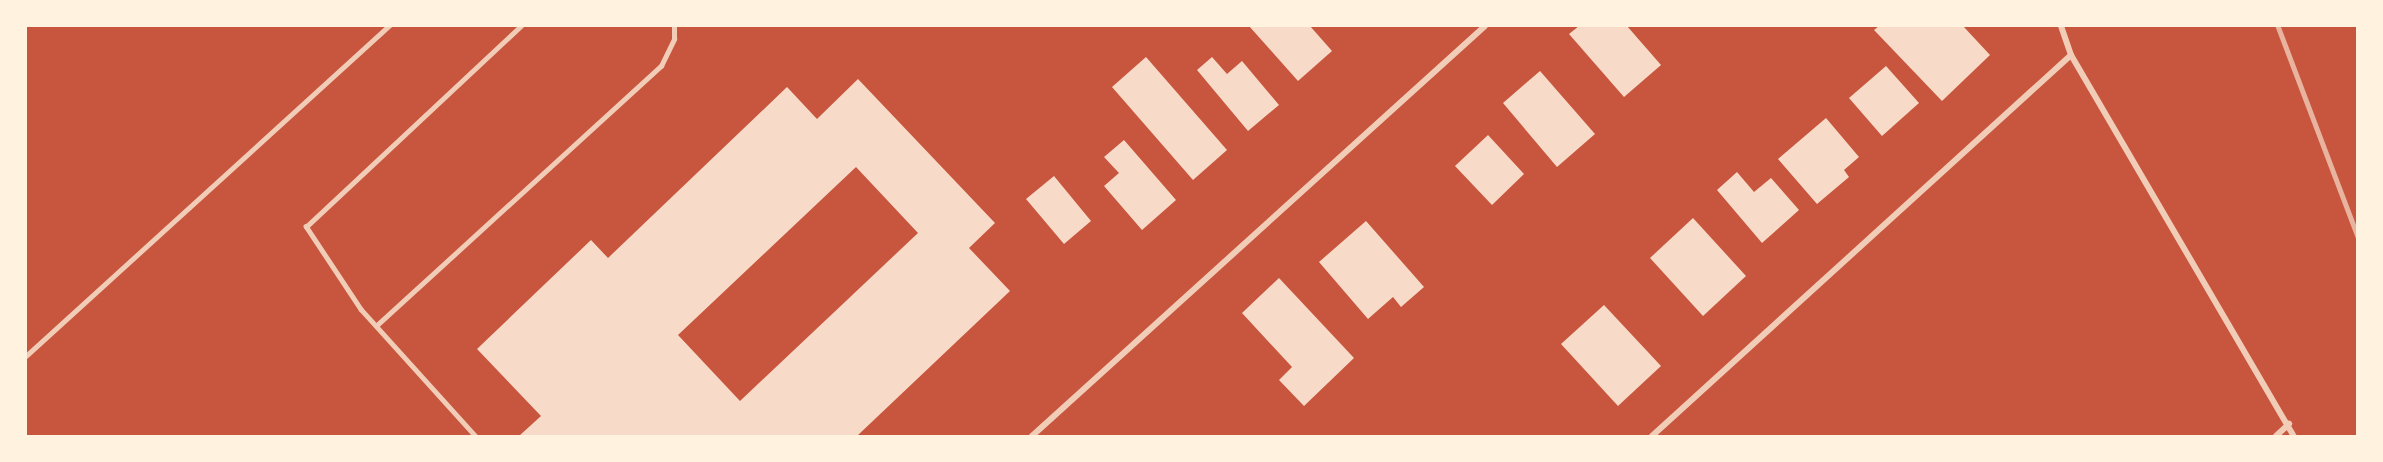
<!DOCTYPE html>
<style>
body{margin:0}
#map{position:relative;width:2383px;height:462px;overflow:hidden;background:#c8553d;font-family:Barlow,sans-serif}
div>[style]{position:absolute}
.building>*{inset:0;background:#f7dbc8}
.service>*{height:4.5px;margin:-2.25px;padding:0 2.25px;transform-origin:2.25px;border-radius:2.25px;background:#f1ccb7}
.minor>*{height:6px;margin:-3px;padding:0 3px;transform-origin:3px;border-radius:3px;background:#f1ccb7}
.rail>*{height:4.5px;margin:-2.25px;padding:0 2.25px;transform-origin:2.25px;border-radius:2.25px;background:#e9b49f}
span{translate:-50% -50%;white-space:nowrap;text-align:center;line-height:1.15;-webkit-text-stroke:6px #fff3e0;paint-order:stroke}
.frame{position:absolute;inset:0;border:27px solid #fff3e0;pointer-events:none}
</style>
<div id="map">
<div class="building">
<div style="clip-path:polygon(1249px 26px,1310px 26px,1332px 51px,1298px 81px)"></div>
<div style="clip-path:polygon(1579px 26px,1627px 26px,1661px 65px,1624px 97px,1569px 34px)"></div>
<div style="clip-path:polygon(1879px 26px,1963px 26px,1990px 55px,1942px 101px,1874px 30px)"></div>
<div style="clip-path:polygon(1146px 57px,1227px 150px,1193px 180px,1112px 87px)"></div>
<div style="clip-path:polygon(1212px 57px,1227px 74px,1242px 61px,1279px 105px,1248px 131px,1197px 70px)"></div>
<div style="clip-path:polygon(1886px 66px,1919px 103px,1882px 136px,1849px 98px)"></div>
<div style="clip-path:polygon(1540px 71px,1595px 134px,1557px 167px,1503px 103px)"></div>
<div style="clip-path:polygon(evenodd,858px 79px,995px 223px,969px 248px,1010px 291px,857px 436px,519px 436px,541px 416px,477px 349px,591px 240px,608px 258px,787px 87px,817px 119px,858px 79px,856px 167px,918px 233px,740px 401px,678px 335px,856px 167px)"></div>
<div style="clip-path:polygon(1826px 118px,1859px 157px,1844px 170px,1849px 177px,1817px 204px,1778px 159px)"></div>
<div style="clip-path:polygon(1488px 135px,1524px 174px,1492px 205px,1455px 166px)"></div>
<div style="clip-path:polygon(1124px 140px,1176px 200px,1142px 230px,1104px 186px,1119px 173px,1104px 157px)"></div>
<div style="clip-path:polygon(1737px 172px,1754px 192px,1771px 178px,1799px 210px,1762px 243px,1717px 190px)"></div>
<div style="clip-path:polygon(1054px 176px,1091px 221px,1064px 244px,1026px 199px)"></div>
<div style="clip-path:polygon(1693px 218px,1746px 276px,1703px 316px,1650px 258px)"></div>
<div style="clip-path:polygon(1366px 221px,1424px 287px,1401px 307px,1393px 297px,1368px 319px,1319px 262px)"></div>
<div style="clip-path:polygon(1279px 278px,1354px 358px,1304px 406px,1279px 380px,1292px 367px,1242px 313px)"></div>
<div style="clip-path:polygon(1604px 305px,1661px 366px,1618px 406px,1561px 344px)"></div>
</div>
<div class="service">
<div style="left:376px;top:326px;width:386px;rotate:-42.4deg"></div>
<div style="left:661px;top:66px;width:30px;rotate:-64deg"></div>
<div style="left:674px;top:39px;width:13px;rotate:-90deg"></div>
<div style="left:26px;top:356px;width:491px;rotate:-42.3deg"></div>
<div style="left:475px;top:436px;width:170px;rotate:-132.1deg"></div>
<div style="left:361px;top:310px;width:100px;rotate:-123.5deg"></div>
<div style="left:306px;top:227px;width:294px;rotate:-43.1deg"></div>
</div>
<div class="minor">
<div style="left:2061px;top:26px;width:31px;rotate:71deg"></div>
<div style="left:2071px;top:55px;width:441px;rotate:59.7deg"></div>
<div style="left:1032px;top:436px;width:611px;rotate:-42.15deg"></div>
<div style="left:1652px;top:436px;width:566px;rotate:-42.28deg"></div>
<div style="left:2276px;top:436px;width:18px;rotate:-43deg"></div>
</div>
<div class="rail">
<div style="left:2278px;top:26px;width:226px;rotate:69.2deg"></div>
</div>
<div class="frame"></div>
</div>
